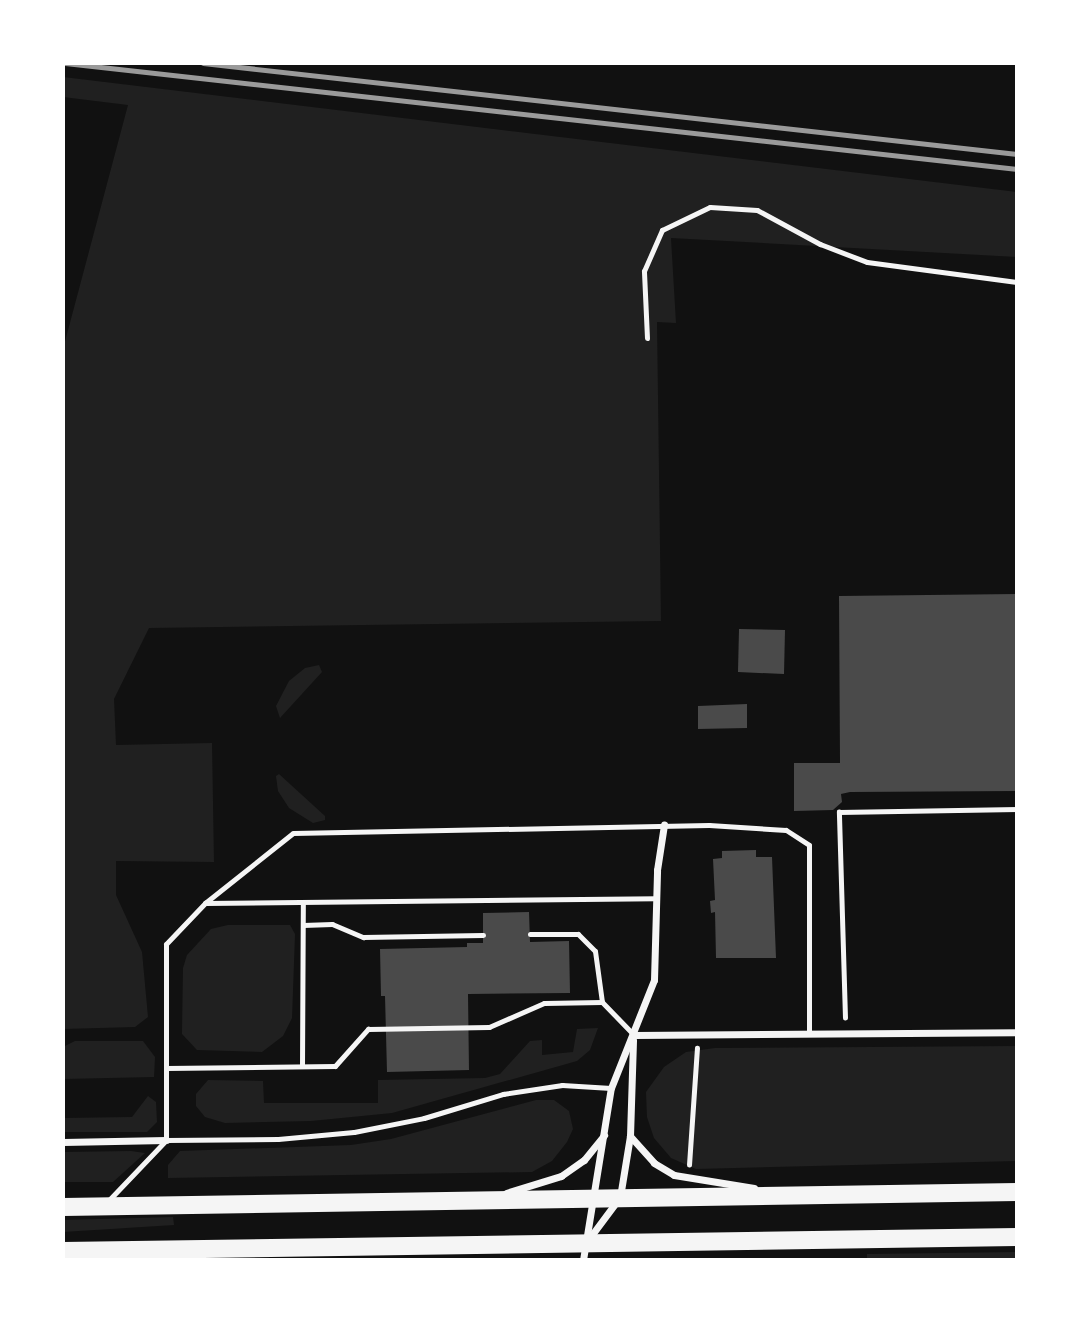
<!DOCTYPE html>
<style>
body{margin:0}
#map{position:relative;width:1080px;height:1323px;overflow:hidden;background:#111;font-family:"DejaVu Sans",sans-serif}
div>[style]{position:absolute}
.green>*{inset:0;background:#202020}
.building>*{inset:0;background:#4a4a4a}
.path>*{height:4.5px;margin:-2.25px;padding:0 2.25px;transform-origin:2.25px;border-radius:2.25px;background:#f5f5f5}
.service>*{height:5px;margin:-2.5px;padding:0 2.5px;transform-origin:2.5px;border-radius:2.5px;background:#f5f5f5}
.minor>*{height:7px;margin:-3.5px;padding:0 3.5px;transform-origin:3.5px;border-radius:3.5px;background:#f5f5f5}
.primary>*{height:18px;margin:-9px;padding:0 9px;transform-origin:9px;border-radius:9px;background:#f5f5f5}
.rail>*{height:5px;margin:-2.5px;padding:0 2.5px;transform-origin:2.5px;border-radius:2.5px;background:#9a9a9a}
span{translate:-50% -50%;white-space:nowrap;text-align:center;line-height:1.15;-webkit-text-stroke:7px #fff;paint-order:stroke}
.frame{position:absolute;inset:0;border:65px solid #fff;pointer-events:none}
</style>
<div id="map">
<div class="green">
<div style="clip-path:polygon(63px 77px,1017px 192px,1017px 257px,671px 238px,676px 323px,657px 322px,661px 621px,149px 628px,114px 699px,116px 745px,212px 743px,214px 862px,116px 861px,116px 895px,142px 952px,148px 1017px,135px 1027px,63px 1029px,63px 349px,128px 105px,63px 97px)"></div>
<div style="clip-path:polygon(319px 665px,322px 672px,280px 718px,276px 706px,289px 681px,305px 668px)"></div>
<div style="clip-path:polygon(279px 774px,325px 816px,325px 820px,313px 823px,289px 808px,278px 791px,276px 776px)"></div>
<div style="clip-path:polygon(228px 925px,290px 925px,295px 934px,292px 1018px,283px 1036px,262px 1052px,197px 1050px,182px 1034px,183px 968px,187px 955px,211px 929px)"></div>
<div style="clip-path:polygon(598px 1028px,590px 1050px,577px 1061px,392px 1113px,311px 1121px,225px 1123px,205px 1117px,196px 1106px,196px 1094px,208px 1080px,263px 1081px,264px 1103px,378px 1103px,378px 1080px,485px 1078px,500px 1074px,530px 1041px,542px 1040px,542px 1055px,573px 1052px,577px 1029px)"></div>
<div style="clip-path:polygon(75px 1041px,143px 1041px,155px 1057px,154px 1077px,63px 1079px,63px 1047px)"></div>
<div style="clip-path:polygon(1017px 1046px,1017px 1161px,696px 1169px,671px 1158px,654px 1138px,647px 1117px,646px 1092px,664px 1067px,686px 1052px,715px 1048px)"></div>
<div style="clip-path:polygon(148px 1096px,156px 1102px,157px 1122px,147px 1132px,63px 1132px,63px 1118px,132px 1117px)"></div>
<div style="clip-path:polygon(536px 1100px,554px 1100px,569px 1111px,573px 1129px,567px 1142px,552px 1161px,532px 1172px,168px 1178px,168px 1165px,180px 1151px,351px 1145px,391px 1139px)"></div>
<div style="clip-path:polygon(131px 1151px,145px 1153px,113px 1182px,63px 1182px,63px 1152px)"></div>
<div style="clip-path:polygon(173px 1217px,174px 1225px,63px 1232px,63px 1220px)"></div>
<div style="clip-path:polygon(1017px 1252px,1017px 1260px,867px 1260px,867px 1254px)"></div>
</div>
<div class="building">
<div style="clip-path:polygon(1017px 594px,1017px 791px,850px 792px,841px 794px,842px 802px,833px 810px,794px 811px,794px 763px,840px 763px,839px 596px)"></div>
<div style="clip-path:polygon(739px 629px,785px 630px,784px 674px,738px 672px)"></div>
<div style="clip-path:polygon(747px 704px,747px 728px,698px 729px,698px 706px)"></div>
<div style="clip-path:polygon(756px 850px,756px 857px,772px 857px,776px 958px,716px 958px,715px 912px,711px 913px,710px 901px,715px 900px,713px 859px,722px 858px,722px 851px)"></div>
<div style="clip-path:polygon(529px 912px,530px 942px,569px 941px,570px 993px,468px 994px,469px 1070px,387px 1072px,385px 996px,381px 996px,380px 949px,467px 947px,467px 943px,483px 943px,483px 913px)"></div>
</div>
<div class="path">
<div style="left:845px;top:1018px;width:206px;rotate:-91.7deg"></div>
<div style="left:839px;top:812px;width:178px;rotate:-1deg"></div>
<div style="left:689px;top:1165px;width:117px;rotate:-86.1deg"></div>
</div>
<div class="service">
<div style="left:647px;top:338px;width:67px;rotate:-92.6deg"></div>
<div style="left:644px;top:271px;width:45px;rotate:-66.3deg"></div>
<div style="left:662px;top:230px;width:53px;rotate:-25.6deg"></div>
<div style="left:710px;top:207px;width:47px;rotate:3.7deg"></div>
<div style="left:757px;top:210px;width:72px;rotate:28.4deg"></div>
<div style="left:820px;top:244px;width:50px;rotate:21deg"></div>
<div style="left:867px;top:262px;width:151px;rotate:7.6deg"></div>
<div style="left:205px;top:903px;width:451px;rotate:-0.6deg"></div>
<div style="left:303px;top:925px;width:29px;rotate:-2deg"></div>
<div style="left:332px;top:924px;width:34px;rotate:23deg"></div>
<div style="left:363px;top:937px;width:120px;rotate:-1deg"></div>
<div style="left:530px;top:934px;width:48px"></div>
<div style="left:578px;top:934px;width:24px;rotate:45deg"></div>
<div style="left:595px;top:951px;width:51px;rotate:82.2deg"></div>
<div style="left:302px;top:1066px;width:164px;rotate:-89.7deg"></div>
<div style="left:166px;top:1068px;width:169px;rotate:-0.7deg"></div>
<div style="left:335px;top:1066px;width:50px;rotate:-48.3deg"></div>
<div style="left:368px;top:1029px;width:121px;rotate:-0.9deg"></div>
<div style="left:489px;top:1027px;width:60px;rotate:-23.6deg"></div>
<div style="left:544px;top:1003px;width:58px;rotate:-1deg"></div>
<div style="left:602px;top:1002px;width:46px;rotate:45.9deg"></div>
<div style="left:166px;top:1140px;width:112px;rotate:-0.5deg"></div>
<div style="left:278px;top:1139px;width:76px;rotate:-5.3deg"></div>
<div style="left:354px;top:1132px;width:71px;rotate:-11.3deg"></div>
<div style="left:424px;top:1118px;width:83px;rotate:-16.9deg"></div>
<div style="left:503px;top:1094px;width:60px;rotate:-8.7deg"></div>
<div style="left:562px;top:1085px;width:49px;rotate:3.5deg"></div>
<div style="left:108px;top:1201px;width:84px;rotate:-46.4deg"></div>
<div style="left:166px;top:1140px;width:196px;rotate:-90deg"></div>
<div style="left:166px;top:944px;width:57px;rotate:-46.4deg"></div>
<div style="left:205px;top:903px;width:112px;rotate:-38.5deg"></div>
<div style="left:293px;top:833px;width:416px;rotate:-1.1deg"></div>
<div style="left:709px;top:825px;width:77px;rotate:3.7deg"></div>
<div style="left:786px;top:830px;width:27px;rotate:33deg"></div>
<div style="left:809px;top:845px;width:188px;rotate:90deg"></div>
</div>
<div class="minor">
<div style="left:634px;top:1035px;width:383px;rotate:-0.4deg"></div>
<div style="left:630px;top:1136px;width:36px;rotate:48deg"></div>
<div style="left:654px;top:1163px;width:23px;rotate:31deg"></div>
<div style="left:674px;top:1175px;width:81px;rotate:9.2deg"></div>
<div style="left:63px;top:1142px;width:103px;rotate:-1.1deg"></div>
<div style="left:506px;top:1193px;width:58px;rotate:-17.2deg"></div>
<div style="left:561px;top:1176px;width:28px;rotate:-35deg"></div>
<div style="left:584px;top:1160px;width:32px;rotate:-51deg"></div>
<div style="left:588px;top:1240px;width:54px;rotate:-53.3deg"></div>
<div style="left:620px;top:1197px;width:62px;rotate:-80.7deg"></div>
<div style="left:630px;top:1136px;width:96px;rotate:-88.2deg"></div>
<div style="left:583px;top:1260px;width:174px;rotate:-80.8deg"></div>
<div style="left:611px;top:1088px;width:116px;rotate:-68.3deg"></div>
<div style="left:654px;top:980px;width:110px;rotate:-88.4deg"></div>
<div style="left:657px;top:870px;width:46px;rotate:-81.2deg"></div>
</div>
<div class="primary">
<div style="left:63px;top:1207px;width:954px;rotate:-0.9deg"></div>
<div style="left:63px;top:1251px;width:954px;rotate:-0.84deg"></div>
</div>
<div class="rail">
<div style="left:65px;top:63px;width:958px;rotate:6.35deg"></div>
<div style="left:203px;top:63px;width:819px;rotate:6.38deg"></div>
</div>
<div class="frame"></div>
</div>
